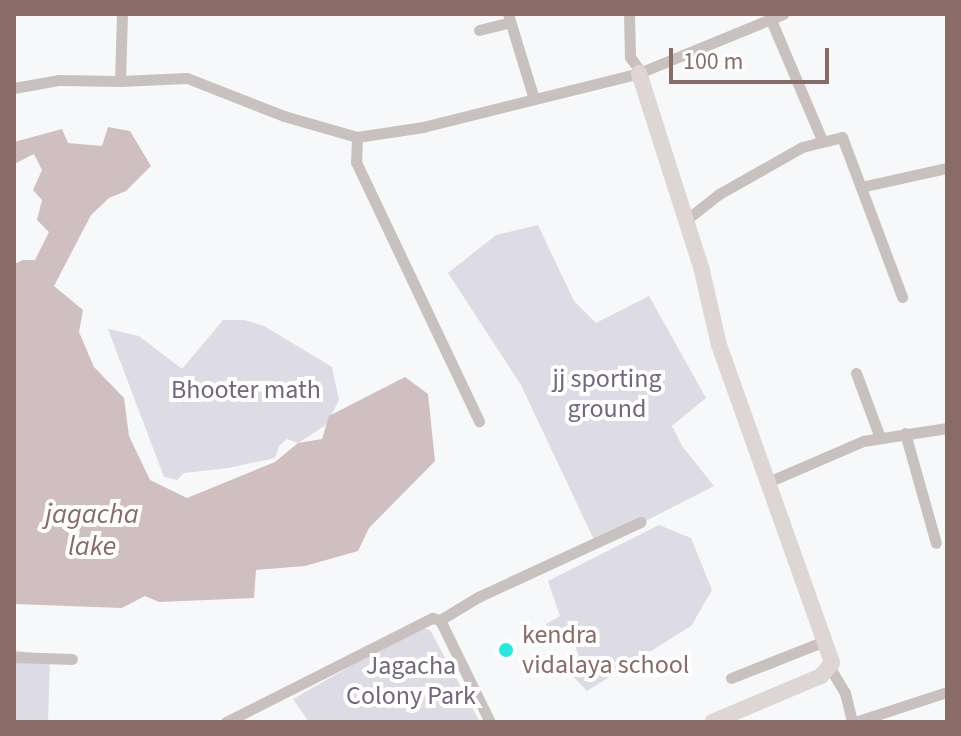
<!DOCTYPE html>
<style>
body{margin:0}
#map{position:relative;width:961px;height:736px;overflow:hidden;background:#f7f8f9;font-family:"Source Sans 3",sans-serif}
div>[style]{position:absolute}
.green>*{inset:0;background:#dddbe3}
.water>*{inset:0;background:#cfbfc0}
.minor>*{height:11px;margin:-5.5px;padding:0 5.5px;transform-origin:5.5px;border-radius:5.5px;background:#c9c1c0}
.secondary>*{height:16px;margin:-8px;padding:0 8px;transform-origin:8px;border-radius:8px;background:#ded6d5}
.dots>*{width:22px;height:22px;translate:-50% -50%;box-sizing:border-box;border:4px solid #fff;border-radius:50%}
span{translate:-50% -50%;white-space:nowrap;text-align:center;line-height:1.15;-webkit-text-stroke:8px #fff;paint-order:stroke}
.park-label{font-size:26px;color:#736680}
.poi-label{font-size:26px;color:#896c67}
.left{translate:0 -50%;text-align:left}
.water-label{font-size:28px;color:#8b6969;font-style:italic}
.frame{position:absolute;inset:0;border:16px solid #896c67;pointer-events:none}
.scale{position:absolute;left:669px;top:48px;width:160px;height:36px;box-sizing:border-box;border:4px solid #896c67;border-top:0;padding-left:10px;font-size:24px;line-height:28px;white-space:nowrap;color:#896c67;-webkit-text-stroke:6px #fff;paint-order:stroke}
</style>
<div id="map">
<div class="green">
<div style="clip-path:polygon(538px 225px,574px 301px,596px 323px,649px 296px,706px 398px,672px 426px,682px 446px,714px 486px,597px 546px,521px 385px,448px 273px,496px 235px)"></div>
<div style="clip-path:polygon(223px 320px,244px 320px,264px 326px,332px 367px,339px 400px,326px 425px,298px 443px,287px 439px,279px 446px,275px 458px,228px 468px,184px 473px,177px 480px,164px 477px,108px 329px,139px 336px,182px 369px)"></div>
<div style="clip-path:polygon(659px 525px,691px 538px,712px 590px,691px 626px,587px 691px,569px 672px,582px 666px,571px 633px,551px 636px,546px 624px,560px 616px,548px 581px)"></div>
<div style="clip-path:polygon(419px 627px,430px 630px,480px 722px,309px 722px,293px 699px)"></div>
<div style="clip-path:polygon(14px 650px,50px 656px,48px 722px,14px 722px)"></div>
</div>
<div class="water">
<div style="clip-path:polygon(108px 127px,130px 131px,151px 166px,126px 191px,109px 198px,91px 215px,54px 286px,83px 310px,79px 332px,94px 367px,124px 398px,129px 436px,150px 480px,187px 498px,275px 462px,298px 443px,322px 439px,329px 416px,405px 377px,428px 394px,435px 461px,369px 528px,358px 551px,305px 566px,256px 570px,254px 598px,159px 602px,145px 596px,122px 608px,14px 604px,14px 264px,23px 260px,35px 260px,49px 232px,37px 220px,42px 200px,33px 190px,42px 170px,34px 154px,14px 164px,14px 142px,62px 129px,68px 143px,102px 146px)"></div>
</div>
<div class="minor">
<div style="left:508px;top:14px;width:89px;rotate:73deg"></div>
<div style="left:629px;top:14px;width:43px;rotate:88.7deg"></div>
<div style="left:630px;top:57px;width:19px;rotate:54deg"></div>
<div style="left:771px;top:20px;width:130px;rotate:67deg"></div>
<div style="left:479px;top:30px;width:32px;rotate:-14deg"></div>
<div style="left:120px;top:81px;width:67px;rotate:-2.6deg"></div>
<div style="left:187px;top:78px;width:104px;rotate:21.4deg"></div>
<div style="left:284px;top:116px;width:76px;rotate:16deg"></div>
<div style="left:357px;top:137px;width:67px;rotate:-8.6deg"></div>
<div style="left:423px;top:127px;width:223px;rotate:-14deg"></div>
<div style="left:639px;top:73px;width:156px;rotate:-22.3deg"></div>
<div style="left:14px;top:88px;width:46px;rotate:-10.1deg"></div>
<div style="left:59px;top:80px;width:61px;rotate:0.9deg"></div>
<div style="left:120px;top:81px;width:67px;rotate:-88.3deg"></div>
<div style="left:357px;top:137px;width:25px;rotate:92deg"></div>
<div style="left:356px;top:162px;width:287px;rotate:64.6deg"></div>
<div style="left:861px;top:187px;width:88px;rotate:-12.5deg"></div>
<div style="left:686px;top:220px;width:42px;rotate:-38.2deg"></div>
<div style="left:719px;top:194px;width:95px;rotate:-29.5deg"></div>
<div style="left:802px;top:147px;width:41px;rotate:-14deg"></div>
<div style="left:842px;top:137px;width:171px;rotate:69.4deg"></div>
<div style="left:856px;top:373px;width:69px;rotate:69.7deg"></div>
<div style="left:905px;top:433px;width:114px;rotate:74.3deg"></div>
<div style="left:768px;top:482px;width:103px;rotate:-23.3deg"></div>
<div style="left:863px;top:441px;width:85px;rotate:-8.8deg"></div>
<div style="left:440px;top:620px;width:44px;rotate:-31.2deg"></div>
<div style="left:478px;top:597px;width:179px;rotate:-24.8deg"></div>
<div style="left:14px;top:657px;width:58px;rotate:2deg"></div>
<div style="left:830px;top:668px;width:29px;rotate:59deg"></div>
<div style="left:845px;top:693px;width:30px;rotate:76deg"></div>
<div style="left:731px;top:678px;width:101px;rotate:-21.5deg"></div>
<div style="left:226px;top:722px;width:231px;rotate:-26.8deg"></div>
<div style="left:432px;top:618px;width:8px;rotate:14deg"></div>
<div style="left:440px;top:620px;width:114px;rotate:63.9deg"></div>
<div style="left:855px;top:722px;width:97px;rotate:-18.1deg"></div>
</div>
<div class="secondary">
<div style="left:639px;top:73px;width:208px;rotate:72.3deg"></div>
<div style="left:702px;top:271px;width:76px;rotate:77.1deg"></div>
<div style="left:719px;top:345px;width:337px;rotate:70.4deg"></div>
<div style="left:832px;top:663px;width:17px;rotate:130deg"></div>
<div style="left:821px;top:676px;width:118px;rotate:157.1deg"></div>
</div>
<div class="dots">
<div style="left:506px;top:650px;background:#27e9de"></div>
</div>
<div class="park-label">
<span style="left:607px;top:394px">jj sporting<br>ground</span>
<span style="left:246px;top:390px">Bhooter math</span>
<span style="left:411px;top:681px">Jagacha<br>Colony Park</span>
</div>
<div class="poi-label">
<span class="left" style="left:522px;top:650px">kendra<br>vidalaya school</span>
</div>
<div class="water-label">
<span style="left:92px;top:530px">jagacha<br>lake</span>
</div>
<div class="frame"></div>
<div class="scale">100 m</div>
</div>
